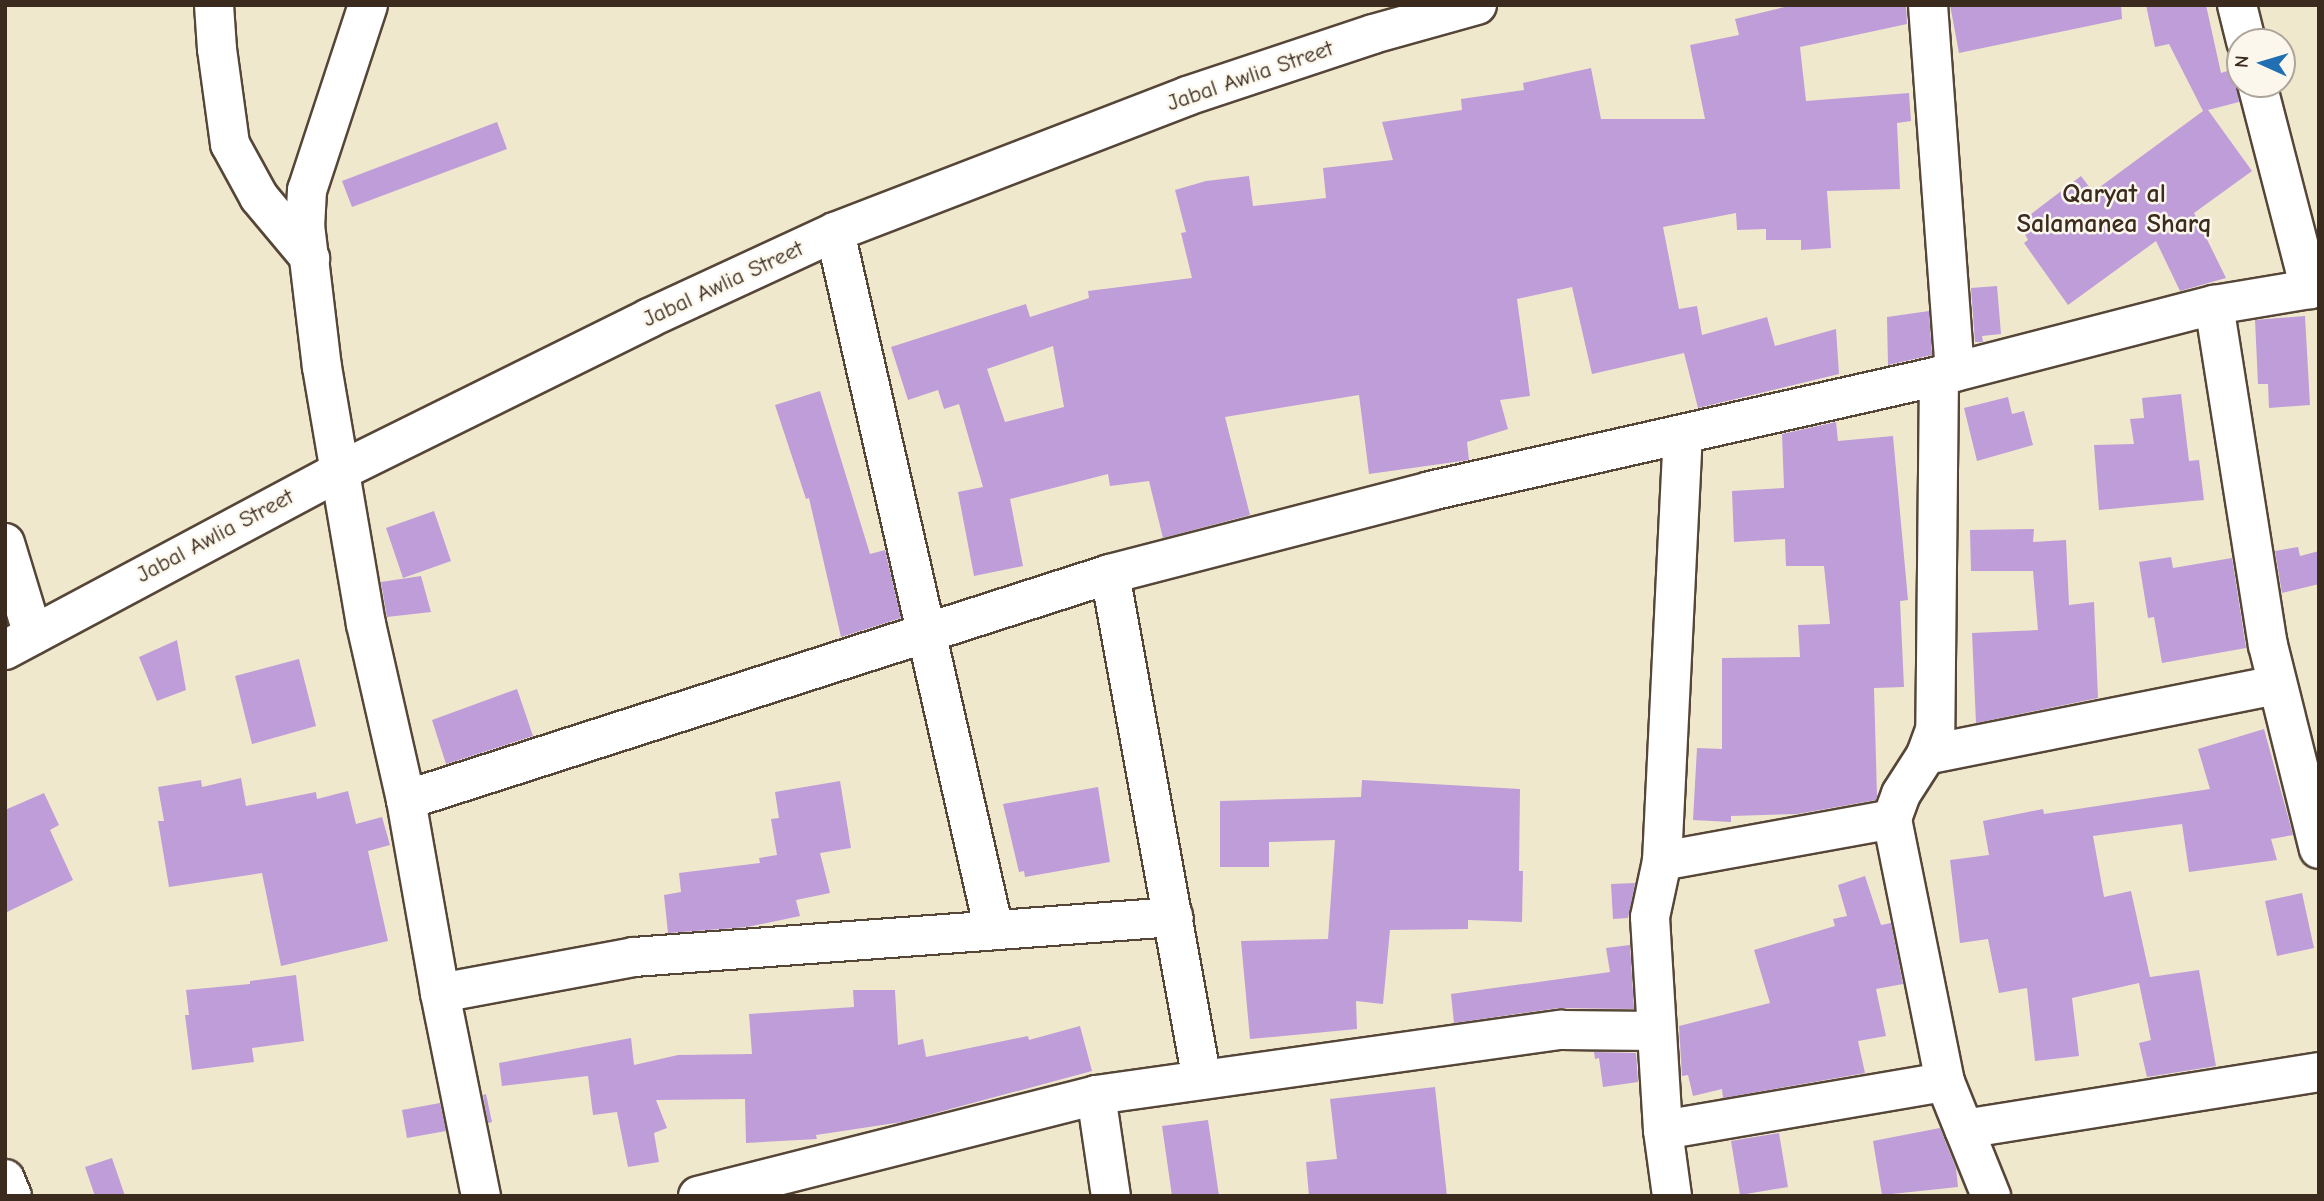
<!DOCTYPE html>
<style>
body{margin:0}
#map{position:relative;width:2324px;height:1201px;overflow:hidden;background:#f0e8cd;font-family:"Comic Neue",sans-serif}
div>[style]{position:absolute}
.building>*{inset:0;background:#be9dd9}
.roads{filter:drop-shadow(2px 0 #564638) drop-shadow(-2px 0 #564638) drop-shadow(0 2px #564638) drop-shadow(0 -2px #564638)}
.street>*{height:38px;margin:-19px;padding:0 19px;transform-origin:19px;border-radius:19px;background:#fff}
.highway>*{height:38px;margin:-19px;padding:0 19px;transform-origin:19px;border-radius:19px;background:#fff}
span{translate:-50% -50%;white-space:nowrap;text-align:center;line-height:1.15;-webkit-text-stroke:5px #fbf7ec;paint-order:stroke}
.street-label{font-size:23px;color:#3b2a1e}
.quarter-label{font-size:26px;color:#3b2a1e;font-weight:700}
.frame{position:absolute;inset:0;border:7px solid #3b2a1e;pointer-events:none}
.north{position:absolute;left:2226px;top:28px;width:70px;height:70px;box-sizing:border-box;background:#fbf7ec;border:2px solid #aea59a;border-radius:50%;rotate:274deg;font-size:19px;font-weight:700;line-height:28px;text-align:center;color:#3b2a1e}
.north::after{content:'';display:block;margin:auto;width:24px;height:32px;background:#1f6fb2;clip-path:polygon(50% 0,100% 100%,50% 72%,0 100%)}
</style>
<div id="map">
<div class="building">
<div style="clip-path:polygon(evenodd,1793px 5px,1906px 5px,1907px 24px,1800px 47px,1806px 101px,1909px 93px,1911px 121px,1897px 123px,1900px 189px,1827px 191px,1831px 248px,1801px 250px,1801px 240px,1766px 240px,1766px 229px,1737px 230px,1736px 213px,1663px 227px,1679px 309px,1697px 306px,1702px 335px,1767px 317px,1775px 346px,1836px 329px,1839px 374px,1698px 408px,1684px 353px,1592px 374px,1572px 287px,1517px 299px,1530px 396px,1500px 400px,1508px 429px,1467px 442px,1469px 460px,1369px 474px,1359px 395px,1225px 417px,1250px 515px,1163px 538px,1149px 481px,1110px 486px,1108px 474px,1010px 499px,1023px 566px,974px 576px,958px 492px,983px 487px,959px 404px,944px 409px,938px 390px,908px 400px,891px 347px,1026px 304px,1030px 317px,1089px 298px,1088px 291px,1192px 278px,1181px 233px,1186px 232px,1175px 190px,1206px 181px,1249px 176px,1253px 206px,1326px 198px,1323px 168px,1393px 160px,1382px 122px,1462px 110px,1461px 99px,1524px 90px,1523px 83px,1591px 68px,1601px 119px,1705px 119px,1690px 45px,1739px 35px,1735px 19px,1793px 5px,1053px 346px,1064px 407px,1005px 422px,987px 369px,1053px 346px)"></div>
<div style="clip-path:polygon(1950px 5px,2121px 5px,2122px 19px,1959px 53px)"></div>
<div style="clip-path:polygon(2146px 5px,2206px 5px,2221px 73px,2236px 68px,2239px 102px,2208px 110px,2252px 171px,2194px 213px,2226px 278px,2180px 291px,2156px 241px,2068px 305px,2024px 243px,2028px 240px,2019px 223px,2081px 176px,2093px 192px,2203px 111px,2169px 44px,2155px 47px)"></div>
<div style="clip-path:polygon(497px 122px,507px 149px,352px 207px,342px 181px)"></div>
<div style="clip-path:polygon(1997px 286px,2001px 334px,1982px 336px,1983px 342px,1975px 342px,1971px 288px)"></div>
<div style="clip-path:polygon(1929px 311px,1932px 355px,1888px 365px,1887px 317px)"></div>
<div style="clip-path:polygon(2305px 316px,2310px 405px,2269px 408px,2268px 384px,2258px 384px,2255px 320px)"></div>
<div style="clip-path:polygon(820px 391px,870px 554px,885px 550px,901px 618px,841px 637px,809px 498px,806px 499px,775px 405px)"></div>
<div style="clip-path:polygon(2181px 394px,2189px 461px,2199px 460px,2204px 500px,2099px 510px,2094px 445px,2134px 444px,2130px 419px,2144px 418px,2142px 398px)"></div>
<div style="clip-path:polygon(2008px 397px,2012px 414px,2024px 411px,2033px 445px,1977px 461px,1964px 408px)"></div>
<div style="clip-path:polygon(1836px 422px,1838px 441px,1893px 436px,1908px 600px,1900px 601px,1904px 687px,1874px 688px,1877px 796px,1876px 800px,1797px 814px,1731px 816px,1731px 822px,1693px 820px,1697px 748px,1722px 749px,1722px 658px,1800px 657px,1798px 625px,1830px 624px,1824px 566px,1786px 566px,1785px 539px,1734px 542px,1732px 491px,1784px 488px,1782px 434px)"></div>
<div style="clip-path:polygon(434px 511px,451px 561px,403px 578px,386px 528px)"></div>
<div style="clip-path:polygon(2034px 529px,2033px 542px,2066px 540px,2069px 605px,2094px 602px,2098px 698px,1976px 723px,1972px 633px,2038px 630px,2033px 571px,1971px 571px,1970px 530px)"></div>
<div style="clip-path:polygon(2298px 547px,2300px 556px,2319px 551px,2319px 584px,2282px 593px,2275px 551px)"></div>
<div style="clip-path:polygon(2171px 557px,2173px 568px,2232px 558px,2246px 648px,2162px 663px,2154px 617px,2148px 618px,2139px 562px)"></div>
<div style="clip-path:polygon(421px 576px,431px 612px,387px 617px,381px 582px)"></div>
<div style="clip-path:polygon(177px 640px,186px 690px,157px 701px,139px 657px)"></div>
<div style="clip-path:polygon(299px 659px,316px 726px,252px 744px,235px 676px)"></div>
<div style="clip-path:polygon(517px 689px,533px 736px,446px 764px,432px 720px)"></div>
<div style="clip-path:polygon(2264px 729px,2293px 835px,2271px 839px,2277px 860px,2189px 872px,2182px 824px,2093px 836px,2104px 897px,2131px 891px,2150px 977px,2199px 970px,2216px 1066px,2147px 1077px,2139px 1043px,2151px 1040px,2139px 983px,2072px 998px,2079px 1056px,2035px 1061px,2027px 988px,1999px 993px,1988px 939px,1960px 943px,1950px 860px,1989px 855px,1983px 821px,2043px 809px,2044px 814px,2210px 789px,2198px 749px)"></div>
<div style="clip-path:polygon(241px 778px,246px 806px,316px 792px,317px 799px,348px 791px,356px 824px,382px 817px,390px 845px,368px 851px,388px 941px,281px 966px,262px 873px,169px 887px,158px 821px,164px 821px,158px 787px,201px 780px,202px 787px)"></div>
<div style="clip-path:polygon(1362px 780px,1520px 789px,1519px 871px,1523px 871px,1522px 922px,1468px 920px,1468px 929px,1390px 930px,1383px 1004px,1356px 1001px,1357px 1029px,1250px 1039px,1241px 941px,1328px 939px,1335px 840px,1269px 842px,1269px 867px,1220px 867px,1220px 801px,1361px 797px)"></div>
<div style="clip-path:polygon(840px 781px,851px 848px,820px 853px,830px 893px,796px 900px,800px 916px,747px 927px,668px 933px,664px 895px,681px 892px,679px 873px,760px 863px,759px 858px,777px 855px,771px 819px,779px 818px,775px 792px)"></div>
<div style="clip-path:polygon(1098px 787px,1110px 862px,1025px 877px,1024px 871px,1019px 872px,1003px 804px)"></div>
<div style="clip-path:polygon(44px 793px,59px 825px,50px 830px,73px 880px,5px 913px,5px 810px)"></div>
<div style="clip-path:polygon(1865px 876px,1881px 925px,1891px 923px,1903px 984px,1876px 989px,1886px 1036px,1858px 1041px,1865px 1073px,1723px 1098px,1722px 1089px,1693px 1096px,1688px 1075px,1682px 1076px,1679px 1026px,1770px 1003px,1754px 950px,1835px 926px,1833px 919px,1847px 916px,1838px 885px)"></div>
<div style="clip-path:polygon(1635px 883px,1628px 918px,1613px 919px,1611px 884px)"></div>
<div style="clip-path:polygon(2302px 893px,2314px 948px,2277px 956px,2265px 901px)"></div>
<div style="clip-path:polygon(1630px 945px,1634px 1009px,1558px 1008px,1454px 1023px,1451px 994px,1610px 972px,1606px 948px)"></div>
<div style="clip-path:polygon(296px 975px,304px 1041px,252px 1048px,254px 1062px,192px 1070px,185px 1015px,189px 1015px,186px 990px,250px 984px,250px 981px)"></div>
<div style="clip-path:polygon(853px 990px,895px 990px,898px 1045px,923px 1039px,926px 1057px,1028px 1036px,1029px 1040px,1080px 1026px,1092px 1071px,902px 1122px,816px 1135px,817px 1139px,746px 1143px,745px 1099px,656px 1100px,667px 1128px,654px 1133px,659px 1162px,628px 1167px,617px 1112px,593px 1115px,588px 1076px,502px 1086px,499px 1063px,631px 1038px,634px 1065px,678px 1055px,752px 1054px,749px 1014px,854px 1007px)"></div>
<div style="clip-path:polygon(1594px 1052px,1636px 1053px,1638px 1082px,1603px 1087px,1599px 1058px,1595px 1059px)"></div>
<div style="clip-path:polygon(1435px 1087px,1447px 1196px,1309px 1196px,1306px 1162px,1337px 1159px,1330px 1099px)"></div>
<div style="clip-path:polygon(486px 1094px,492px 1122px,488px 1123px,483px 1095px)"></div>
<div style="clip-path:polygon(440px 1103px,446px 1131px,407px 1138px,402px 1110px)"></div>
<div style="clip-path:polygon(1208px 1120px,1219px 1196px,1172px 1196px,1162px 1126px)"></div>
<div style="clip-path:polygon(1940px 1128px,1956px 1168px,1958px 1187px,1882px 1195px,1873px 1141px)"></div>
<div style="clip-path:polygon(1779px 1133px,1788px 1187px,1740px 1195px,1731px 1141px)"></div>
<div style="clip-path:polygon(112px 1158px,125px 1196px,95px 1196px,85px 1167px)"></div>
</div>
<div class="roads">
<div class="street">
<div style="left:214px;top:5px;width:44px;rotate:86.1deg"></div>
<div style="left:217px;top:49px;width:96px;rotate:82.2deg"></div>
<div style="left:230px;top:144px;width:60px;rotate:61.3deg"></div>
<div style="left:259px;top:197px;width:80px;rotate:50.1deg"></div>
<div style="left:368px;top:5px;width:195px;rotate:108.2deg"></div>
<div style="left:307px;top:190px;width:35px;rotate:93deg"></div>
<div style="left:305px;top:225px;width:143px;rotate:83.2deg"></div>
<div style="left:322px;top:367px;width:261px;rotate:80.3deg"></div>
<div style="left:366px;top:624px;width:180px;rotate:77.2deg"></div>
<div style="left:406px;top:800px;width:196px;rotate:80deg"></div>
<div style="left:440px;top:993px;width:207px;rotate:78.6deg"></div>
<div style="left:1928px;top:5px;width:368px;rotate:85.8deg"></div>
<div style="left:2237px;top:5px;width:38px;rotate:76deg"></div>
<div style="left:2257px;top:84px;width:212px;rotate:75.5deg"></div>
<div style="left:2310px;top:289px;width:97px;rotate:170.5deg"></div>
<div style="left:2214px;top:305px;width:344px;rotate:81deg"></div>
<div style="left:2268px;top:645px;width:210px;rotate:76deg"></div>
<div style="left:835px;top:232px;width:716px;rotate:77.17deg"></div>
<div style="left:1939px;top:376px;width:354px;rotate:90.6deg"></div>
<div style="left:1935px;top:730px;width:27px;rotate:110deg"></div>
<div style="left:1926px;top:755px;width:46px;rotate:122.7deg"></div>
<div style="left:1901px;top:794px;width:27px;rotate:110deg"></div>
<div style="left:1892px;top:819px;width:268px;rotate:78.6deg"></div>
<div style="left:1945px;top:1082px;width:123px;rotate:68deg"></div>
<div style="left:5px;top:543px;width:96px;rotate:73.1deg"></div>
<div style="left:1110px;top:574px;width:514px;rotate:79.7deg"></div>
<div style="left:1926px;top:755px;width:358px;rotate:-11.3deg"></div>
<div style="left:406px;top:800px;width:739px;rotate:-17.8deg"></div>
<div style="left:1110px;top:574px;width:331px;rotate:-14.5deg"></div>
<div style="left:1430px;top:491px;width:522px;rotate:-12.73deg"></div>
<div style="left:1939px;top:376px;width:284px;rotate:-14.5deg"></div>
<div style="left:1662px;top:861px;width:234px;rotate:-10.3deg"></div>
<div style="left:440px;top:993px;width:197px;rotate:-10.5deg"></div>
<div style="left:634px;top:957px;width:541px;rotate:-4.24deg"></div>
<div style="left:1096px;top:1095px;width:102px;rotate:81.6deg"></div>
<div style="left:1964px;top:1129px;width:360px;rotate:-9.1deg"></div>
<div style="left:1663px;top:1130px;width:286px;rotate:-9.7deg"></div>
<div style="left:5px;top:1179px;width:18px;rotate:68deg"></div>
<div style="left:698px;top:1196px;width:411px;rotate:-14.2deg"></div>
<div style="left:1096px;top:1095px;width:470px;rotate:-8deg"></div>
<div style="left:1561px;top:1030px;width:94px;rotate:0.6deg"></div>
<div style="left:1672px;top:1196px;width:67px;rotate:-97.8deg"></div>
<div style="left:1663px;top:1130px;width:213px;rotate:-93.5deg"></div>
<div style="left:1650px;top:917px;width:57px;rotate:-77.9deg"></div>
<div style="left:1662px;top:861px;width:426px;rotate:-87.2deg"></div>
</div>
<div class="highway">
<div style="left:5px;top:650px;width:382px;rotate:-28.1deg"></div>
<div style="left:342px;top:470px;width:343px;rotate:-26.3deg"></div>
<div style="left:649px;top:318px;width:205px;rotate:-24.8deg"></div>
<div style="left:835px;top:232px;width:377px;rotate:-21.1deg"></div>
<div style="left:1187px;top:96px;width:196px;rotate:-18.4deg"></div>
<div style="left:1373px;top:34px;width:108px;rotate:-15.6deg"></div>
</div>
</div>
<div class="street-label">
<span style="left:1250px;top:76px;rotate:-19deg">Jabal Awlia Street</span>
<span style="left:723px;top:284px;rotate:-25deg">Jabal Awlia Street</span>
<span style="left:215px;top:536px;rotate:-28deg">Jabal Awlia Street</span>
</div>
<div class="quarter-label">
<span style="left:2114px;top:210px">Qaryat al<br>Salamanea Sharq</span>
</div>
<div class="frame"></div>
<div class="north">N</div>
</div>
